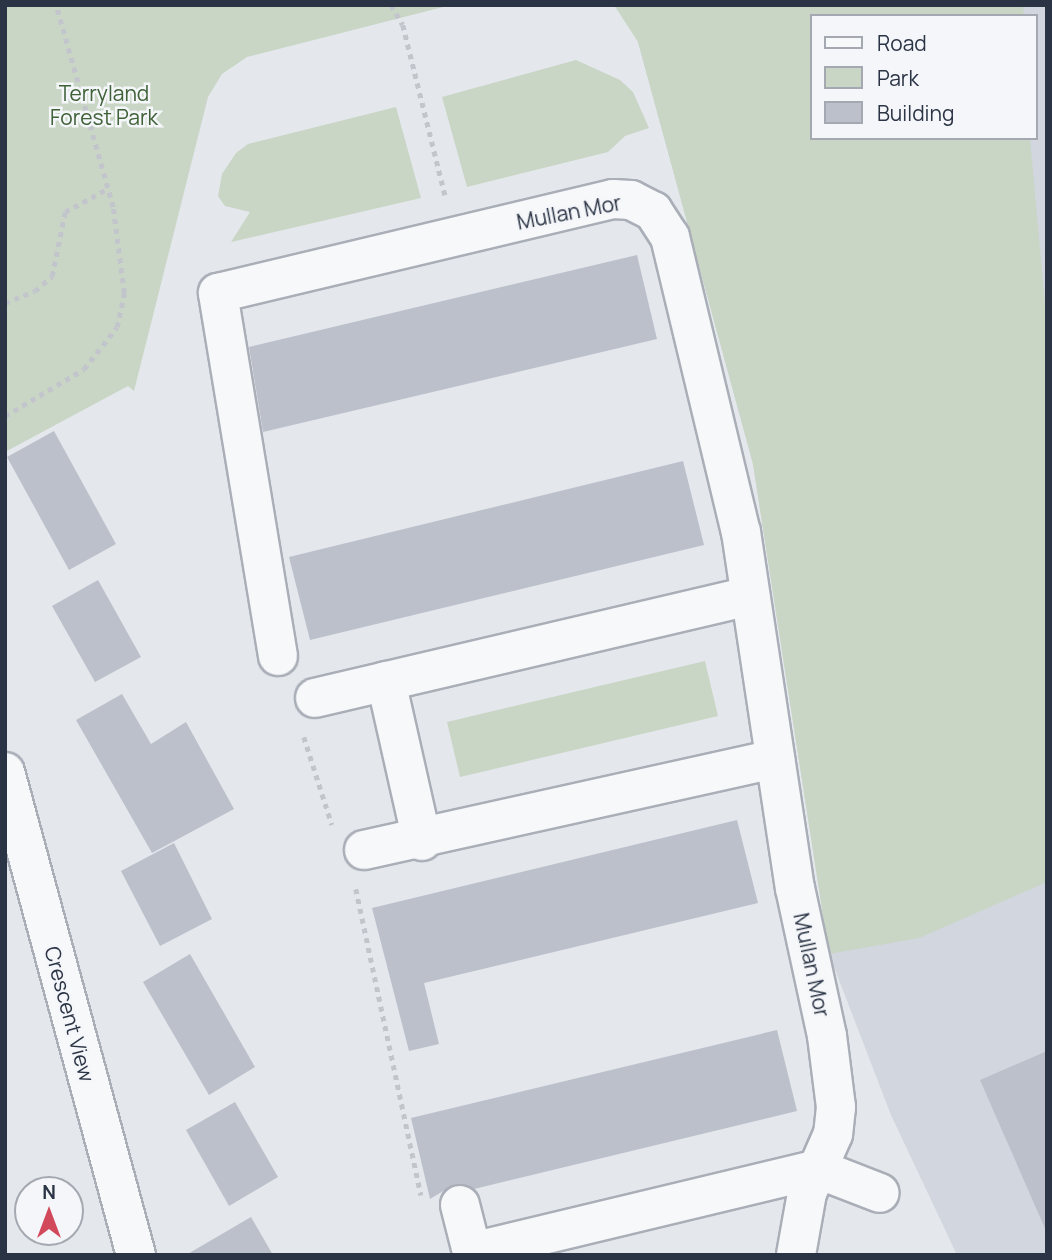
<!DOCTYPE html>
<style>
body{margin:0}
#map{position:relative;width:1052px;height:1260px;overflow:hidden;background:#e4e7ec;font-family:Manrope,sans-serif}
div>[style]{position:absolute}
.built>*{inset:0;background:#d2d6de}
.green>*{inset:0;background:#c9d6c5}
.building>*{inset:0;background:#bbc0ca}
.path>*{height:4.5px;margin-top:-2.25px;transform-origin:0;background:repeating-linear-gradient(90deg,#c2c5cb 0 5px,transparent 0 10px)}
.roads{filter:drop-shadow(2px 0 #a9aeb7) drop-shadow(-2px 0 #a9aeb7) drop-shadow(0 2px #a9aeb7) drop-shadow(0 -2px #a9aeb7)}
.minor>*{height:38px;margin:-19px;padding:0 19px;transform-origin:19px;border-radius:19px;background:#f7f8fa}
span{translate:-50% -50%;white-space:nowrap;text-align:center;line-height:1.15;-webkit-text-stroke:5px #f4f6f9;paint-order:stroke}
.park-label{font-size:21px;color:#3f6138}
.street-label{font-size:21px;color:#2b3445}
.frame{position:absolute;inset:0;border:7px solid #2b3445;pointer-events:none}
.legend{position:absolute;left:810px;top:14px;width:228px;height:126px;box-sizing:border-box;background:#f4f6f9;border:2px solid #a4a8b1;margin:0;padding:9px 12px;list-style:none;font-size:21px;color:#2b3445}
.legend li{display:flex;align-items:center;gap:14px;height:35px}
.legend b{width:35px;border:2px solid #a4a8b1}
.north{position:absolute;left:14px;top:1176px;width:70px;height:70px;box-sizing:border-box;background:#f4f6f9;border:2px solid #a4a8b1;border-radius:50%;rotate:0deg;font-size:19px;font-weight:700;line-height:28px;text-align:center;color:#2b3445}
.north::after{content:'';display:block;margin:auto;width:24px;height:32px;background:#d1495b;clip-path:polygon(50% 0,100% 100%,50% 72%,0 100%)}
</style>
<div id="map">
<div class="built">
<div style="clip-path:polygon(evenodd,649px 5px,1047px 5px,1047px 1255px,957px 1255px,891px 1115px,829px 954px,753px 464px,638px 42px,649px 5px,812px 16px,1036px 16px,1036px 138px,812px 138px,812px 16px)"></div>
</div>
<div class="green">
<div style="clip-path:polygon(5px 5px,451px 5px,247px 57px,222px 74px,208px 97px,134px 391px,128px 386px,5px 452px)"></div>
<div style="clip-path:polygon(614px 5px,1023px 5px,1024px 16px,812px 16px,812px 138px,1030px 138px,1047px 326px,1047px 882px,919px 938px,829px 954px,753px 464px,638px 42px)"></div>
<div style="clip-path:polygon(576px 60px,620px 80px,633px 92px,649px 128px,625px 136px,608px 152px,467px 187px,442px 97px)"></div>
<div style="clip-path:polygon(396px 107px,421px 198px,231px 242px,250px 212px,225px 206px,218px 196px,222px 174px,236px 153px,248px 144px)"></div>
<div style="clip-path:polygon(705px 661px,718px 716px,460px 777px,447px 722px)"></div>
</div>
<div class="building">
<div style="clip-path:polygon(637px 255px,657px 339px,263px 432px,249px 347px)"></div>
<div style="clip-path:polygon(54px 431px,116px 544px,69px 570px,7px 457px)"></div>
<div style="clip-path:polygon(683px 461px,704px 545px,310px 640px,289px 557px)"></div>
<div style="clip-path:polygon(98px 580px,141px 657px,95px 682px,52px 606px)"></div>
<div style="clip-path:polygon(122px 694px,151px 744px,186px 722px,234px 809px,152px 853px,76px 720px)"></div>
<div style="clip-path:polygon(737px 820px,758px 903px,424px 983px,439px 1044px,409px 1051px,372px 908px)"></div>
<div style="clip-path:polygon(174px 843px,212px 919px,160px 946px,121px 871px)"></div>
<div style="clip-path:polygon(190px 954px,255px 1067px,209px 1095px,143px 982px)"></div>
<div style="clip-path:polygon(777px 1030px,797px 1111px,474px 1189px,455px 1184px,430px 1199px,411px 1118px)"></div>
<div style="clip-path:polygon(1047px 1051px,1047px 1233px,980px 1080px)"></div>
<div style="clip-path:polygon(235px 1102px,278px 1177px,229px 1206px,186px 1130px)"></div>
<div style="clip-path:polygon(251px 1217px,273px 1255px,186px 1255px)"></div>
</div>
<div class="path">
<div style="left:391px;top:5px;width:23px;rotate:59deg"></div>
<div style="left:403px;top:25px;width:179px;rotate:76.1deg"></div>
<div style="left:5px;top:303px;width:32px;rotate:-22deg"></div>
<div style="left:35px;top:291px;width:23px;rotate:-41deg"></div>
<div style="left:52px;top:276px;width:65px;rotate:-78.5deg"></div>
<div style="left:65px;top:212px;width:48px;rotate:-28.7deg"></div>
<div style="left:5px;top:416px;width:92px;rotate:-30.7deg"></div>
<div style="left:84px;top:369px;width:53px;rotate:-51.8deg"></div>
<div style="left:117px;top:327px;width:35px;rotate:-78deg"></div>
<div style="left:124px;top:293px;width:87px;rotate:-97.3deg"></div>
<div style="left:113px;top:207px;width:210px;rotate:-105.8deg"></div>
<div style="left:304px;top:737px;width:92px;rotate:72.3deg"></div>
<div style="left:356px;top:889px;width:313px;rotate:78deg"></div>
</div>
<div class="roads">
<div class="minor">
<div style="left:278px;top:656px;width:368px;rotate:-99.4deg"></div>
<div style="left:218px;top:293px;width:406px;rotate:-13.4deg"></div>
<div style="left:613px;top:199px;width:18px;rotate:3deg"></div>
<div style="left:631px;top:200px;width:25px;rotate:27deg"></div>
<div style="left:653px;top:211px;width:31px;rotate:57deg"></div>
<div style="left:670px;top:237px;width:303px;rotate:76.5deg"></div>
<div style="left:741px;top:532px;width:360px;rotate:81.4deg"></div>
<div style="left:795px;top:888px;width:151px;rotate:77.8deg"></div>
<div style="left:827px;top:1036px;width:72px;rotate:82.8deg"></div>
<div style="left:836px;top:1107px;width:27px;rotate:96deg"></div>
<div style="left:833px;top:1134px;width:64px;rotate:113.8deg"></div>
<div style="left:807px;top:1193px;width:63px;rotate:100.1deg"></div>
<div style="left:386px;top:681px;width:164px;rotate:77.3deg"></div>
<div style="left:315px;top:698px;width:447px;rotate:-13.2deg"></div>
<div style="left:5px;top:772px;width:500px;rotate:74.83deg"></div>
<div style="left:364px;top:850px;width:421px;rotate:-12.5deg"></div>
<div style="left:460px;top:1205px;width:49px;rotate:75.7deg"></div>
<div style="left:472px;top:1252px;width:356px;rotate:-13.5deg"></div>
<div style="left:818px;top:1169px;width:66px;rotate:21.2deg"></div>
</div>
</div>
<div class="park-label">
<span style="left:104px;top:105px">Terryland<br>Forest Park</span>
</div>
<div class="street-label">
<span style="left:569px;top:212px;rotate:-11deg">Mullan Mor</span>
<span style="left:812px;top:965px;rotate:78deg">Mullan Mor</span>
<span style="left:70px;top:1014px;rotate:75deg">Crescent View</span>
</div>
<div class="frame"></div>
<ul class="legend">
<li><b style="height:9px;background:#f7f8fa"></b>Road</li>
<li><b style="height:19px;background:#c9d6c5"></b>Park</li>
<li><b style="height:19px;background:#bbc0ca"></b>Building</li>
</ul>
<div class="north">N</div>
</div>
